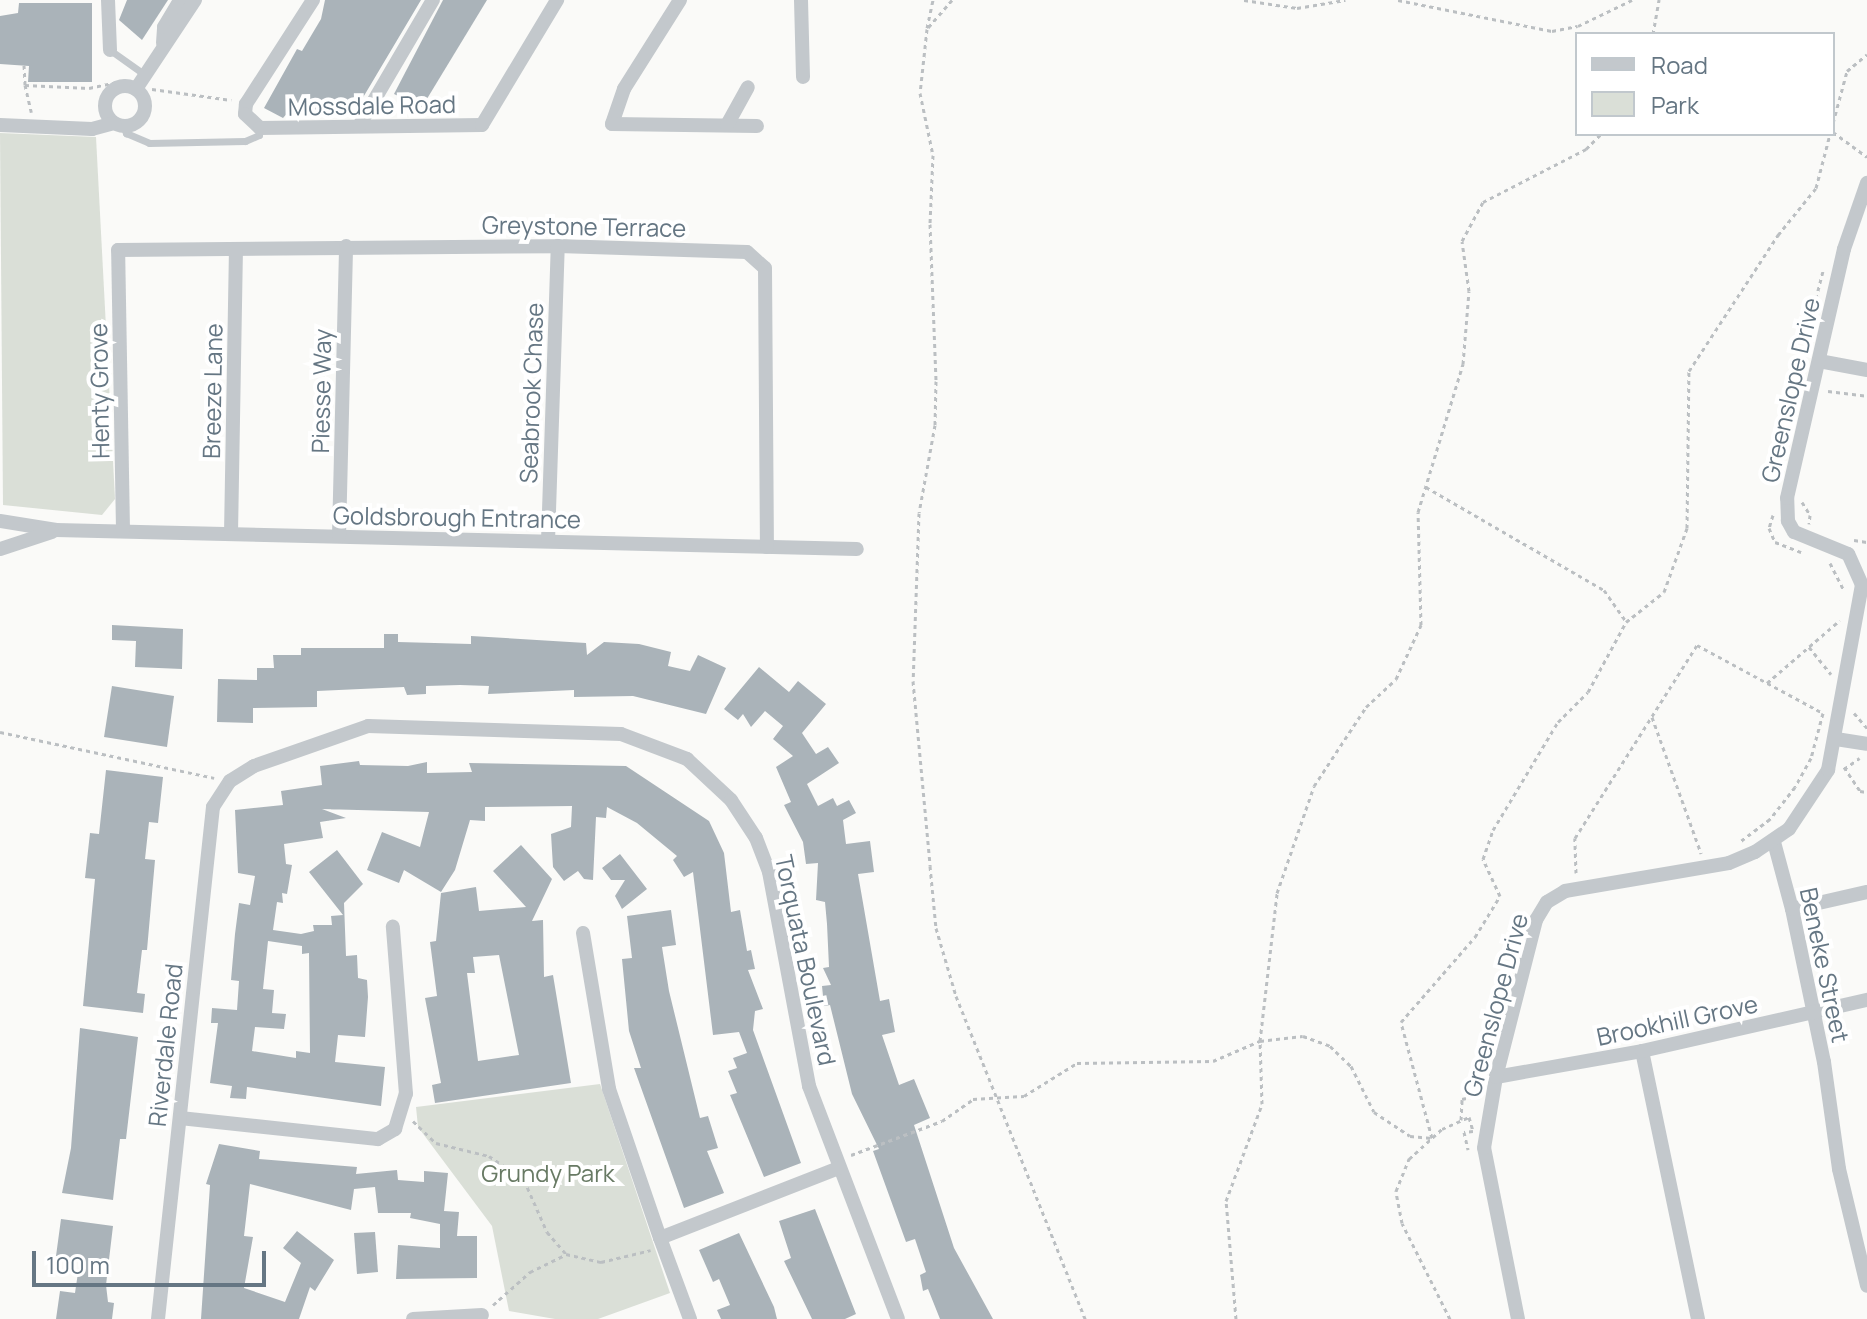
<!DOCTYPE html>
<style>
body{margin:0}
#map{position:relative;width:1867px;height:1319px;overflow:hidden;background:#fafaf8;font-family:Manrope,sans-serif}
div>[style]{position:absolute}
.green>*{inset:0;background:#dadfd7}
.building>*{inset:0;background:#aab3b9}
.path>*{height:3px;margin-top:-1.5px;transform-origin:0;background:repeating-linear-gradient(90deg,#bbbfc2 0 4px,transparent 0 8px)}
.service>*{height:7px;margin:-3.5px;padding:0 3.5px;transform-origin:3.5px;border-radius:3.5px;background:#c3c8cc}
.minor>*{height:14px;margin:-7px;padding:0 7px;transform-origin:7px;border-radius:7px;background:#c3c8cc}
.minor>.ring{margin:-7px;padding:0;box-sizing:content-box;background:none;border:14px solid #c3c8cc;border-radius:50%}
span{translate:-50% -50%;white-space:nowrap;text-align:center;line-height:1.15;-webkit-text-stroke:8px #fff;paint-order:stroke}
.street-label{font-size:24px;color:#657683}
.park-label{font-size:24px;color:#687a64}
.legend{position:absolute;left:1575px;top:32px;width:260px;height:104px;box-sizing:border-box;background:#fff;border:2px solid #c1c8cd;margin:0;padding:10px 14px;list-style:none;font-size:24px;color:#657683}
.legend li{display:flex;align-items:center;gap:16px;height:40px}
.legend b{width:40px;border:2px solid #c1c8cd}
.scale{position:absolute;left:32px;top:1251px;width:234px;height:36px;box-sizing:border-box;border:4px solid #657683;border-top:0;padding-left:10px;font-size:24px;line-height:28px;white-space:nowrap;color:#657683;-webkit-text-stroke:6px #fff;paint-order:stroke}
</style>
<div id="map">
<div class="green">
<div style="clip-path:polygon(0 133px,96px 137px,115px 499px,102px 515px,3px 505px)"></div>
<div style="clip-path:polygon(600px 1084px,670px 1293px,598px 1319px,555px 1319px,509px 1311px,492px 1226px,418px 1127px,416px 1107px)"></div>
</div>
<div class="building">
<div style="clip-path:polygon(127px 0,168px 0,142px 40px,119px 20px)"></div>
<div style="clip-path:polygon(325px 0,421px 0,352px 116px,343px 110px,339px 117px,325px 112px,314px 117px,291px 109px,283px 118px,264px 108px,297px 49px,302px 51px,321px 19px)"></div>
<div style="clip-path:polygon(443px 0,487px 0,422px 107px,394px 94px)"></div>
<div style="clip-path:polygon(19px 3px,92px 3px,92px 82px,28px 82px,29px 66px,0 64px,0 16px,18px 13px)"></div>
<div style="clip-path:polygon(112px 625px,183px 629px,182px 669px,135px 667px,136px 641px,112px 640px)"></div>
<div style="clip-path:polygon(384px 634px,398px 634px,398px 642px,471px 644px,471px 636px,586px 643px,587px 655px,604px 642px,639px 644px,671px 652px,668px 666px,690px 671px,698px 655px,726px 668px,706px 714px,633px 696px,574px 697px,574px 690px,488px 694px,489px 686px,460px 685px,426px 686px,426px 694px,407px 695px,404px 687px,317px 691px,317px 707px,253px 708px,253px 723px,217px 722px,218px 679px,257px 680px,257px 668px,274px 668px,273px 655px,301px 655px,301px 648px,384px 648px)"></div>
<div style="clip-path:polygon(759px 667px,789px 692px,798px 681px,826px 704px,802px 733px,816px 754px,828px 747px,839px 763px,807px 784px,818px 806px,833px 798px,837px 806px,849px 800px,856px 813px,843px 820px,846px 844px,870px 841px,874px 872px,858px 874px,880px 1001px,889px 999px,895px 1032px,882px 1035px,899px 1085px,914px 1079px,930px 1118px,914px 1125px,954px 1248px,993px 1319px,940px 1319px,928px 1289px,923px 1291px,920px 1275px,926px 1272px,915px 1239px,906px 1242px,873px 1151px,879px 1149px,852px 1094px,830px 1005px,824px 1006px,822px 986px,831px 985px,823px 968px,829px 967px,827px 924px,825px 902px,816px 900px,818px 863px,806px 864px,803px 842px,784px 805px,791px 802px,776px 767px,793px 756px,773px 739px,783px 726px,765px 711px,751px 727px,743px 714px,738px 720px,724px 709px)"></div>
<div style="clip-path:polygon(112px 686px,174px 696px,167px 747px,104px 737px)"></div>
<div style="clip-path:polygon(evenodd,359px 761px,360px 765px,408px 766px,427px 762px,427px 773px,472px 772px,469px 763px,626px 766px,709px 821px,724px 853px,731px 912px,740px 910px,747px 951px,751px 950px,755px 969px,748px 970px,763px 1009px,755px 1011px,753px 1030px,801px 1163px,764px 1177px,730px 1095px,737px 1093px,728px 1071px,737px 1068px,733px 1058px,747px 1053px,739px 1032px,713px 1035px,693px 872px,684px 877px,673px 860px,677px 856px,637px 823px,607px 807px,606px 818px,596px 817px,593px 880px,584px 879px,578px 871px,564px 881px,553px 867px,551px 834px,571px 827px,572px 806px,485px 807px,485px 821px,470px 820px,455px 870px,441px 892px,404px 870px,399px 883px,367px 870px,382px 832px,420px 847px,429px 812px,322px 809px,346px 818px,320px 822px,323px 838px,284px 844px,286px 864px,292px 865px,287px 894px,282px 893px,283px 903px,277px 902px,273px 930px,301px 934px,314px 931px,313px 925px,332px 925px,331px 916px,343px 915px,309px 872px,337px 850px,363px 884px,344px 903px,346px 956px,357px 955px,358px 978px,367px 980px,368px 997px,365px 1037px,338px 1035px,335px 1062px,385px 1067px,381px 1106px,247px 1087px,246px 1099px,230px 1098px,232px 1086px,210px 1083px,218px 1023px,211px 1023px,212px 1008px,237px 1010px,239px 981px,231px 980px,235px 934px,239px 903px,250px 905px,255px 876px,238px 873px,235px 810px,283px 805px,281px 791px,322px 785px,320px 766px,359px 761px,268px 941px,302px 946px,302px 954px,309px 953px,310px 1053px,296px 1051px,296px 1058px,252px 1051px,255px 1027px,284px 1029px,286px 1014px,272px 1013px,274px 990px,263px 989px,268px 941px)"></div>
<div style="clip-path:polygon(106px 770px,163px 777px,158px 823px,149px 822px,145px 859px,155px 860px,147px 950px,142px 950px,137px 993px,145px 994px,143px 1013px,83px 1006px,95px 879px,85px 878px,90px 833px,99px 834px)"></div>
<div style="clip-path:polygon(evenodd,521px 845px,552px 879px,532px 921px,543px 920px,544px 977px,553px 975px,571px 1083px,435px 1103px,432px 1085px,441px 1083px,425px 998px,437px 996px,430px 942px,436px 941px,441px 893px,476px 887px,479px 911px,526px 907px,493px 871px,521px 845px,499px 955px,519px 1055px,478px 1061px,467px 973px,475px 973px,473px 957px,499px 955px)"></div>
<div style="clip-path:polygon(620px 854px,647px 889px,622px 909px,615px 896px,625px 880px,611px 880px,602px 868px)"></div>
<div style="clip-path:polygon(671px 910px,676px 945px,662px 947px,669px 991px,700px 1118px,708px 1116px,718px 1148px,707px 1151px,724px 1193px,684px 1208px,634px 1068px,641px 1068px,629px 1031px,622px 959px,632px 958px,627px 916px)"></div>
<div style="clip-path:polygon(80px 1028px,138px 1037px,126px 1139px,120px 1139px,113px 1200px,62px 1193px,71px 1148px)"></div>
<div style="clip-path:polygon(219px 1144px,260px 1151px,259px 1159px,357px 1167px,356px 1174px,397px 1170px,398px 1180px,424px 1182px,424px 1171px,448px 1173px,444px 1211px,459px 1212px,457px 1236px,477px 1236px,477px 1278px,396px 1279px,398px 1245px,440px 1248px,440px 1224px,410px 1218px,411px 1213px,378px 1213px,375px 1187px,354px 1189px,351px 1210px,250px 1184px,244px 1236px,253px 1237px,244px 1288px,285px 1302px,301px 1263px,283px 1248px,297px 1231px,334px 1260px,315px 1291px,310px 1287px,299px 1319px,201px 1319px,210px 1185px,206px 1184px)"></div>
<div style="clip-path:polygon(815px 1209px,856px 1314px,845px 1319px,812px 1319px,784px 1261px,791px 1258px,779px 1221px)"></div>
<div style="clip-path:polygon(61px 1219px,113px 1226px,106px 1285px,108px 1302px,114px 1303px,112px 1319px,56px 1319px,60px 1291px,75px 1293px,80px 1259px,56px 1256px)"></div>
<div style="clip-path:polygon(375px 1232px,378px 1272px,357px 1274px,354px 1233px)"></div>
<div style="clip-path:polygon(739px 1233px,774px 1307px,777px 1319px,721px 1319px,717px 1310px,730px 1305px,719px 1279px,713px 1282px,699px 1250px)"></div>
</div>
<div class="path">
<div style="left:952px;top:0;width:38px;rotate:131deg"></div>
<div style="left:927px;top:29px;width:64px;rotate:96.2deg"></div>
<div style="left:920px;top:93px;width:63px;rotate:78.2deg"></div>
<div style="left:933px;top:155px;width:69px;rotate:92.5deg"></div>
<div style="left:930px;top:224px;width:157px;rotate:87.8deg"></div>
<div style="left:936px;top:381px;width:44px;rotate:91.3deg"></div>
<div style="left:935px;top:425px;width:89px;rotate:100.3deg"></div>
<div style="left:919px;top:513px;width:168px;rotate:92deg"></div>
<div style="left:913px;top:681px;width:186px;rotate:84.7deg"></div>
<div style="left:930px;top:866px;width:62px;rotate:84.5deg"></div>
<div style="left:936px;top:928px;width:71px;rotate:73.6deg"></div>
<div style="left:956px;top:996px;width:348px;rotate:68.2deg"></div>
<div style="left:1244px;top:0;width:54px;rotate:8.6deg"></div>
<div style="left:1297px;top:8px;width:49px;rotate:-9.5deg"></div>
<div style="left:1398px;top:0;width:157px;rotate:11.4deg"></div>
<div style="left:1552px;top:31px;width:26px;rotate:-11deg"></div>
<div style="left:1578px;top:26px;width:60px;rotate:-25.7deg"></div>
<div style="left:927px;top:28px;width:29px;rotate:-78deg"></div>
<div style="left:1653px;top:34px;width:35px;rotate:-80deg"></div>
<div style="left:24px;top:65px;width:20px;rotate:87deg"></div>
<div style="left:25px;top:85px;width:64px;rotate:2.7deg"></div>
<div style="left:89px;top:88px;width:39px;rotate:-12deg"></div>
<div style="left:25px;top:85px;width:28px;rotate:77deg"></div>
<div style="left:152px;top:89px;width:80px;rotate:7.9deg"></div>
<div style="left:1833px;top:123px;width:54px;rotate:-74.9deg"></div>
<div style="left:1847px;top:71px;width:26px;rotate:-40deg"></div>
<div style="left:1833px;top:132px;width:42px;rotate:36.3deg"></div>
<div style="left:1812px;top:314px;width:44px;rotate:-75.7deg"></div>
<div style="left:1828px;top:391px;width:39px;rotate:7deg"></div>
<div style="left:1426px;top:487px;width:206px;rotate:30.1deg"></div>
<div style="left:1604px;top:590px;width:39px;rotate:55deg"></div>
<div style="left:1802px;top:502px;width:15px;rotate:58deg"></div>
<div style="left:1810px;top:515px;width:9px;rotate:96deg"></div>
<div style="left:1773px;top:515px;width:14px;rotate:107deg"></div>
<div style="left:1769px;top:528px;width:15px;rotate:67deg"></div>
<div style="left:1775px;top:542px;width:28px;rotate:21deg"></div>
<div style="left:1854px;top:540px;width:13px;rotate:9deg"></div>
<div style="left:1830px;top:563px;width:31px;rotate:63deg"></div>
<div style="left:1809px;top:647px;width:35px;rotate:51deg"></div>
<div style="left:1767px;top:683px;width:96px;rotate:-40.8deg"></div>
<div style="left:1854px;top:713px;width:20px;rotate:49deg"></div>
<div style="left:1652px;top:717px;width:145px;rotate:70.2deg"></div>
<div style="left:0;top:732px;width:219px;rotate:12.1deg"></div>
<div style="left:1844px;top:767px;width:29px;rotate:56deg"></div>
<div style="left:1860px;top:791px;width:7px;rotate:8deg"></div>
<div style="left:1844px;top:769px;width:19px;rotate:-35deg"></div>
<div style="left:1576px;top:873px;width:35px;rotate:-92deg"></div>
<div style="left:1575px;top:838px;width:228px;rotate:-57.7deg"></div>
<div style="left:1697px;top:645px;width:143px;rotate:28.4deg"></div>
<div style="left:1823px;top:713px;width:47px;rotate:104.9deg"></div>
<div style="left:1811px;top:758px;width:33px;rotate:119deg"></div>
<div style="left:1795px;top:787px;width:41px;rotate:128deg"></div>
<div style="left:1770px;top:819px;width:39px;rotate:143deg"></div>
<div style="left:1461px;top:1120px;width:21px;rotate:-87deg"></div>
<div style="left:1462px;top:1099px;width:17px;rotate:-13deg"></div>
<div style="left:413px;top:1121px;width:32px;rotate:44deg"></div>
<div style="left:436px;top:1143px;width:55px;rotate:13.8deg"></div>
<div style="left:489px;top:1156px;width:42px;rotate:34.4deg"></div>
<div style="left:524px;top:1180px;width:57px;rotate:66.1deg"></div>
<div style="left:547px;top:1232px;width:29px;rotate:49deg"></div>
<div style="left:566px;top:1254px;width:36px;rotate:13deg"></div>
<div style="left:601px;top:1262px;width:51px;rotate:-13.5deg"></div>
<div style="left:851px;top:1155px;width:97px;rotate:-20.5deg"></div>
<div style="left:942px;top:1121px;width:38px;rotate:-35deg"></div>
<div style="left:973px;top:1099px;width:51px;rotate:-3.4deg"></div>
<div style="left:1024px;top:1096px;width:62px;rotate:-31.9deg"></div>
<div style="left:1077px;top:1063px;width:136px;rotate:-0.8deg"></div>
<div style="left:1213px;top:1061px;width:51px;rotate:-23.1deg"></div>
<div style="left:1260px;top:1041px;width:43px;rotate:-6.6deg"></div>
<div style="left:1303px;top:1036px;width:29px;rotate:20deg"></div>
<div style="left:1330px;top:1046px;width:29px;rotate:44deg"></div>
<div style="left:1351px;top:1066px;width:51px;rotate:63.4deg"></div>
<div style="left:1374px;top:1112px;width:43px;rotate:33.7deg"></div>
<div style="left:1410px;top:1136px;width:22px;rotate:5deg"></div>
<div style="left:1432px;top:1138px;width:120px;rotate:-105deg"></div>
<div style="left:1401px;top:1022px;width:113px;rotate:-49deg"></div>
<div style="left:1475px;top:937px;width:48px;rotate:-58.6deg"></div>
<div style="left:1500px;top:896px;width:41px;rotate:-114.7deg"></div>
<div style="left:1483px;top:859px;width:31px;rotate:-71deg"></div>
<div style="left:1493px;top:830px;width:126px;rotate:-59deg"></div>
<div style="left:1558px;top:722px;width:42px;rotate:-45deg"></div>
<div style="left:1588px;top:692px;width:80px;rotate:-61.5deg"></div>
<div style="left:1626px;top:622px;width:48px;rotate:-38.3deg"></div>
<div style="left:1664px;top:592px;width:68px;rotate:-70.2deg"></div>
<div style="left:1687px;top:528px;width:157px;rotate:-89.3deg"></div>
<div style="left:1689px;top:371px;width:163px;rotate:-56.8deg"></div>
<div style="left:1778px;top:235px;width:60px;rotate:-51deg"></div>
<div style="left:1816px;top:188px;width:56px;rotate:-75.5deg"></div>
<div style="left:493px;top:1305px;width:50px;rotate:-41.7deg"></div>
<div style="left:530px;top:1272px;width:39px;rotate:-26deg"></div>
<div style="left:1236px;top:1319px;width:118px;rotate:-94.8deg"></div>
<div style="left:1226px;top:1201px;width:103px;rotate:-69.6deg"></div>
<div style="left:1262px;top:1104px;width:63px;rotate:-91.8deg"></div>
<div style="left:1260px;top:1041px;width:149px;rotate:-83.4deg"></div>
<div style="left:1277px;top:893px;width:113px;rotate:-70.9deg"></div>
<div style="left:1314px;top:786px;width:95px;rotate:-56.6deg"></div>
<div style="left:1366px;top:707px;width:41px;rotate:-43deg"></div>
<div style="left:1396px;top:679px;width:60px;rotate:-65.2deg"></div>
<div style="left:1421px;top:625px;width:113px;rotate:-91.5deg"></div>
<div style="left:1418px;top:512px;width:155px;rotate:-73.1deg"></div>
<div style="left:1463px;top:364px;width:73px;rotate:-85.3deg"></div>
<div style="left:1469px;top:291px;width:50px;rotate:-98deg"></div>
<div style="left:1462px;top:241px;width:44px;rotate:-61.7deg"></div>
<div style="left:1483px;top:202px;width:116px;rotate:-27.2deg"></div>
<div style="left:1586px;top:149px;width:21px;rotate:-45deg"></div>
<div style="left:1450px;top:1319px;width:107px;rotate:-116.6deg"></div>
<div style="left:1402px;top:1223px;width:33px;rotate:-101deg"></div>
<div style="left:1396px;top:1191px;width:35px;rotate:-68deg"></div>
<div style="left:1409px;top:1159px;width:45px;rotate:-42.3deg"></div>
<div style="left:1442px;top:1129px;width:30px;rotate:-24deg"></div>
<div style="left:1469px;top:1117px;width:15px;rotate:74deg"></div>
<div style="left:1473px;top:1131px;width:9px;rotate:174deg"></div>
<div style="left:1464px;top:1132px;width:18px;rotate:77deg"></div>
</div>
<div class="service">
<div style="left:110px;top:50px;width:43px;rotate:35.5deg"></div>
<div style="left:123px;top:125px;width:9px;rotate:69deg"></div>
<div style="left:126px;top:133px;width:25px;rotate:23deg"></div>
<div style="left:149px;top:143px;width:96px;rotate:-1.2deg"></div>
<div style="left:245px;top:141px;width:15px;rotate:-23deg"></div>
<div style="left:259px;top:135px;width:7px;rotate:-82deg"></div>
</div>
<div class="minor">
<div style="left:108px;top:0;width:50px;rotate:87.7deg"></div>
<div style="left:313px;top:0;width:124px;rotate:122.8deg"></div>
<div style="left:246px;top:104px;width:10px;rotate:96deg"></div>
<div style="left:245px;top:114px;width:21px;rotate:43deg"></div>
<div style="left:260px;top:128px;width:222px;rotate:-0.8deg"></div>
<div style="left:482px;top:125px;width:146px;rotate:-59deg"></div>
<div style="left:680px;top:0;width:105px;rotate:122.2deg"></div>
<div style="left:624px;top:89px;width:37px;rotate:109deg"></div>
<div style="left:612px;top:124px;width:145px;rotate:0.8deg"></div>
<div style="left:801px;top:0;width:77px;rotate:88.5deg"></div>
<div style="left:163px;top:43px;width:16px;rotate:-86deg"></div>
<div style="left:164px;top:27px;width:31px;rotate:-59deg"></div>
<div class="ring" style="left:105px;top:86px;width:26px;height:26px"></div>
<div style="left:136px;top:89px;width:107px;rotate:-56.5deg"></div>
<div style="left:0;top:125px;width:92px;rotate:2.5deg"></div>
<div style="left:92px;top:129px;width:23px;rotate:-15deg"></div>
<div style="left:727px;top:125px;width:43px;rotate:-61.1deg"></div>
<div style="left:359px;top:126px;width:146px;rotate:-59.6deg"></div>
<div style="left:1819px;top:361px;width:49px;rotate:10.6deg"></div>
<div style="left:0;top:521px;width:57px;rotate:9.1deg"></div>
<div style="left:56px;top:530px;width:801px;rotate:1.36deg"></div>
<div style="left:123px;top:530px;width:280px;rotate:-91deg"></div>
<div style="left:118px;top:250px;width:440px;rotate:-0.5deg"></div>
<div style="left:558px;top:246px;width:189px;rotate:1.8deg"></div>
<div style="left:747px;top:252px;width:24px;rotate:42deg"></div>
<div style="left:765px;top:268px;width:279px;rotate:89.6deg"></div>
<div style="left:231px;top:534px;width:285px;rotate:-89deg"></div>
<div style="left:339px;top:536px;width:290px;rotate:-88.6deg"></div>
<div style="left:548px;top:541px;width:295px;rotate:-88.1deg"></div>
<div style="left:0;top:549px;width:55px;rotate:-18.1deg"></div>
<div style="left:1836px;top:739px;width:31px;rotate:9deg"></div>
<div style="left:1774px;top:842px;width:69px;rotate:75deg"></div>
<div style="left:1792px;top:909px;width:156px;rotate:78.2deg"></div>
<div style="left:1824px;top:1062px;width:108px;rotate:82deg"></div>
<div style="left:1839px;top:1169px;width:120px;rotate:76.5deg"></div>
<div style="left:1792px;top:909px;width:77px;rotate:-12.8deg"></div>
<div style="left:583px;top:933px;width:158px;rotate:80.5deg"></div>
<div style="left:609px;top:1089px;width:157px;rotate:71.1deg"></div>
<div style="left:1642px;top:1051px;width:274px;rotate:78.2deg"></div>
<div style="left:1496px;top:1077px;width:148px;rotate:-10.1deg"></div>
<div style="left:1642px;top:1051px;width:231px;rotate:-12.8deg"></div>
<div style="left:180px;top:1118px;width:199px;rotate:6.1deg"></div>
<div style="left:378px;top:1139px;width:20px;rotate:-30deg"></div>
<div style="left:395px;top:1129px;width:37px;rotate:-73deg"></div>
<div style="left:406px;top:1094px;width:168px;rotate:-94.5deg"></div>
<div style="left:158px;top:1319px;width:515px;rotate:-83.87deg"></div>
<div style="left:213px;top:807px;width:31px;rotate:-57deg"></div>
<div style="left:230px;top:781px;width:28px;rotate:-32deg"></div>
<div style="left:254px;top:766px;width:121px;rotate:-19.3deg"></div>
<div style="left:368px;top:726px;width:253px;rotate:1.8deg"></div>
<div style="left:621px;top:734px;width:71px;rotate:20.7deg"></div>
<div style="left:687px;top:759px;width:60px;rotate:43deg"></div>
<div style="left:731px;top:800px;width:45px;rotate:56.7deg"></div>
<div style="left:756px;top:838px;width:36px;rotate:69deg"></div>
<div style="left:769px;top:872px;width:218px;rotate:79.4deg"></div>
<div style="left:809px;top:1086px;width:249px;rotate:69.1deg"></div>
<div style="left:413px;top:1319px;width:69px;rotate:-3.3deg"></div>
<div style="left:690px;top:1319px;width:86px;rotate:-110.3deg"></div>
<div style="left:660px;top:1238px;width:192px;rotate:-21.4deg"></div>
<div style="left:1518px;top:1319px;width:174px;rotate:-101.2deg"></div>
<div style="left:1484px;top:1148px;width:72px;rotate:-80.4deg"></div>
<div style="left:1496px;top:1077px;width:162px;rotate:-75.7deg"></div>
<div style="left:1536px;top:920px;width:21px;rotate:-59deg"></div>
<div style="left:1547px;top:902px;width:21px;rotate:-31deg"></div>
<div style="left:1565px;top:891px;width:166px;rotate:-9.7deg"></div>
<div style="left:1729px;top:863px;width:28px;rotate:-23deg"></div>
<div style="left:1755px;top:852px;width:41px;rotate:-34.1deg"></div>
<div style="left:1789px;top:829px;width:71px;rotate:-56.5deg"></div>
<div style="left:1828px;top:770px;width:188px;rotate:-79.6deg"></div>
<div style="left:1862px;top:585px;width:34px;rotate:-114deg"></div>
<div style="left:1848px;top:554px;width:58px;rotate:-157.8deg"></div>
<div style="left:1794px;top:532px;width:13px;rotate:-119deg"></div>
<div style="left:1788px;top:521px;width:23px;rotate:-92deg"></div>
<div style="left:1787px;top:498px;width:255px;rotate:-77.1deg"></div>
<div style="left:1844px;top:249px;width:70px;rotate:-70.8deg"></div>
</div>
<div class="street-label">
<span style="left:372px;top:105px;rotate:-1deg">Mossdale Road</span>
<span style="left:584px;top:226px;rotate:1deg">Greystone Terrace</span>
<span style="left:1790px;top:390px;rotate:-77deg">Greenslope Drive</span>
<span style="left:99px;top:391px;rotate:-91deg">Henty Grove</span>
<span style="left:212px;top:391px;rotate:-89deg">Breeze Lane</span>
<span style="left:321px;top:391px;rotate:-89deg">Piesse Way</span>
<span style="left:531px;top:393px;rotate:-88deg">Seabrook Chase</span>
<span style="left:457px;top:517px;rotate:1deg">Goldsbrough Entrance</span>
<span style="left:806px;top:960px;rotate:78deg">Torquata Boulevard</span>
<span style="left:1825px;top:965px;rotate:78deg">Beneke Street</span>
<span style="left:1495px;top:1005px;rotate:-75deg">Greenslope Drive</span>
<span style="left:1677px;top:1020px;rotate:-12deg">Brookhill Grove</span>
<span style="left:165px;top:1045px;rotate:-84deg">Riverdale Road</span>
</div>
<div class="park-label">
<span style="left:548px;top:1173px">Grundy Park</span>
</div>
<ul class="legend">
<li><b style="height:10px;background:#c3c8cc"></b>Road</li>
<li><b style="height:22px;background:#dadfd7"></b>Park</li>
</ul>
<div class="scale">100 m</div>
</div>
